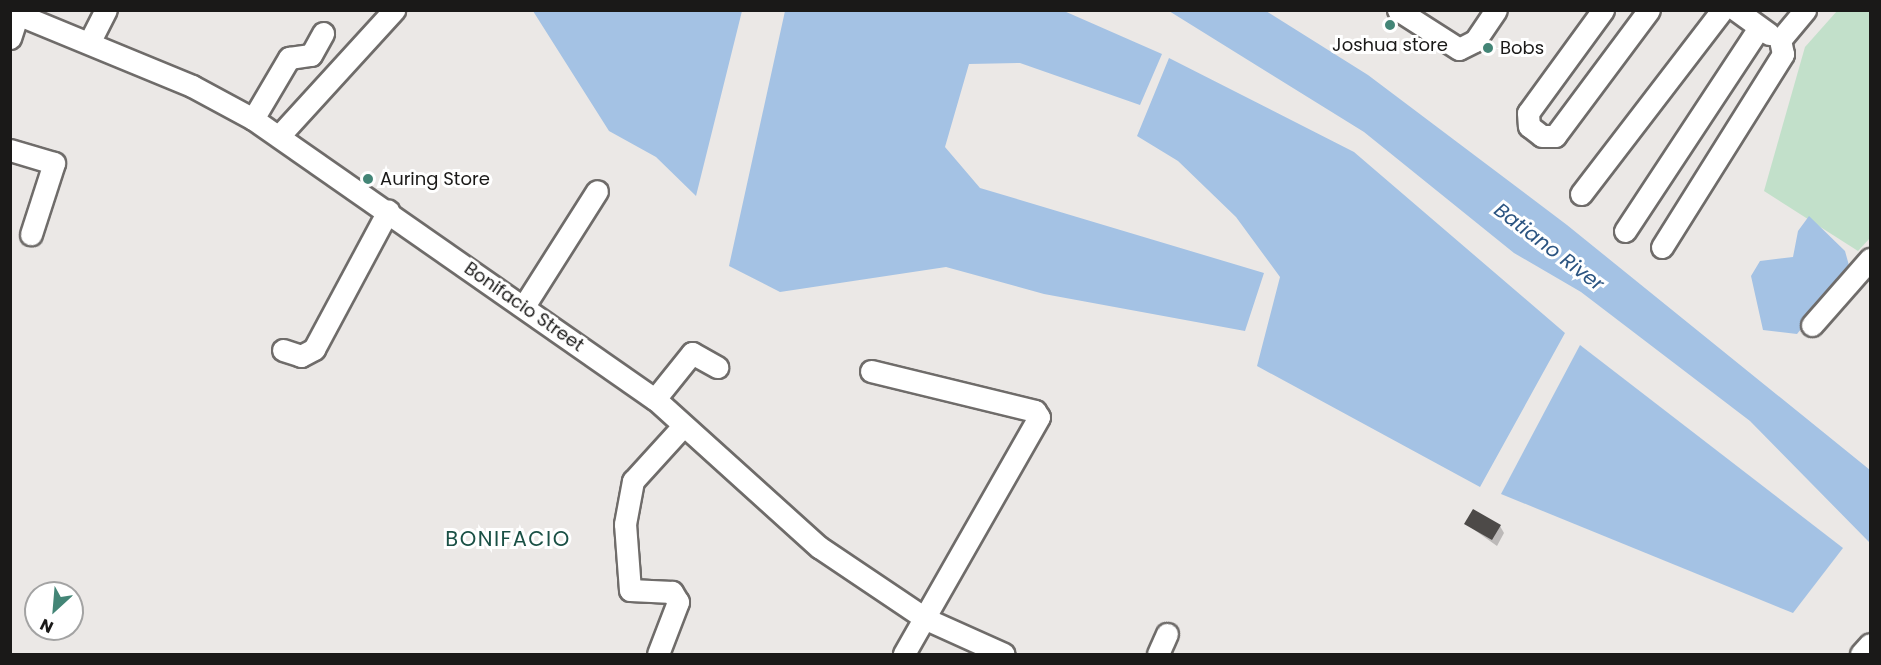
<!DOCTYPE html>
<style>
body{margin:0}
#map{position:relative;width:1881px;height:665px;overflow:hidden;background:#ebe8e6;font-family:Poppins,sans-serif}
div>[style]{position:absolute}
.green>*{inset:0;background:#c2e0ca}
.water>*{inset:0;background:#a4c2e4}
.shadow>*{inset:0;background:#0003}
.building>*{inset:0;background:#4d4a48}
.roads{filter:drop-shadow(2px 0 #6f6c6a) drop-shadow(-2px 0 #6f6c6a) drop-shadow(0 2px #6f6c6a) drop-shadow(0 -2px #6f6c6a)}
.minor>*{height:21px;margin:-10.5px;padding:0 10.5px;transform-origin:10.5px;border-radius:10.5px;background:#fff}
.dots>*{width:16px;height:16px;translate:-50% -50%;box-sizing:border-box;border:3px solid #fff;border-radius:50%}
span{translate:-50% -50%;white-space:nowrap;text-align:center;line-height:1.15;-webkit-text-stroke:6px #fff;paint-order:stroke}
.poi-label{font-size:18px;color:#1a1918}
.left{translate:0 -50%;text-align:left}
.street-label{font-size:18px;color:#1a1918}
.water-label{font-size:20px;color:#2b5481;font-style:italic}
.quarter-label{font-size:21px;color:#1a5045;letter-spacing:1.5px}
.frame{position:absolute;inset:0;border:12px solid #1a1918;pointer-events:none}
.north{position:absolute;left:24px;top:581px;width:60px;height:60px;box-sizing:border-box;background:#fff;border:2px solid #a3a3a3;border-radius:50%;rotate:206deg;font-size:16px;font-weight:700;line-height:24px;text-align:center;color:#1a1918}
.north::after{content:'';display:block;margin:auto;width:21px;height:27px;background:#438576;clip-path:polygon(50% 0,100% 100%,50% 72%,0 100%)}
</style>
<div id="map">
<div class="green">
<div style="clip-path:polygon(1837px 11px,1870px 11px,1870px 238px,1858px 251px,1764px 191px,1805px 47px)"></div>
</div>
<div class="water">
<div style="clip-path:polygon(533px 11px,742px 11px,696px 196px,656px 157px,609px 131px)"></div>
<div style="clip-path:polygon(1064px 11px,1162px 54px,1140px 105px,1020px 63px,969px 64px,945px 147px,980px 188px,1264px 273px,1245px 331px,1044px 294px,946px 267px,780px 292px,729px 266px,785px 11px)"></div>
<div style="clip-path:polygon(1169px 11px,1266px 11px,1368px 75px,1567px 225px,1870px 470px,1870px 543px,1750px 421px,1581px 292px,1514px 253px,1364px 132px)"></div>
<div style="clip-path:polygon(1169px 58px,1354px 152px,1565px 333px,1480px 487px,1257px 366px,1280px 277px,1236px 217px,1178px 161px,1137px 136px)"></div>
<div style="clip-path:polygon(1809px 216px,1845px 251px,1850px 269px,1797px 334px,1763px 330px,1751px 276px,1760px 261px,1793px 257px,1798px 231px)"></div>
<div style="clip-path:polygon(1580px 345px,1843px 548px,1793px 613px,1501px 494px)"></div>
</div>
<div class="shadow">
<div style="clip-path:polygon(1466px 524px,1500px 526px,1504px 533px,1497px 546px)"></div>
</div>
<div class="building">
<div style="clip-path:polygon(1473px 509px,1501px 525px,1492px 540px,1464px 524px)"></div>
</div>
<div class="roads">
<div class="minor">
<div style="left:1398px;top:10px;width:72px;rotate:32.6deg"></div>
<div style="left:1459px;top:49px;width:18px;rotate:-27deg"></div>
<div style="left:1475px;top:41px;width:37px;rotate:-56deg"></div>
<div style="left:1603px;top:10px;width:127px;rotate:126.1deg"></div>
<div style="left:1528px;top:113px;width:13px;rotate:86deg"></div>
<div style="left:1529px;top:126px;width:16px;rotate:38deg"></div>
<div style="left:1542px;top:136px;width:13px"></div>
<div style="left:1555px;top:136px;width:157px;rotate:-53.3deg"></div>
<div style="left:1736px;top:10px;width:41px;rotate:36deg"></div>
<div style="left:10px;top:11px;width:197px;rotate:22.4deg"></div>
<div style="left:192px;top:86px;width:69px;rotate:28.4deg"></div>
<div style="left:253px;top:119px;width:490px;rotate:34.9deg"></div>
<div style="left:655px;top:399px;width:221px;rotate:42.1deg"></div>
<div style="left:819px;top:547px;width:129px;rotate:33.9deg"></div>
<div style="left:926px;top:619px;width:85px;rotate:24.2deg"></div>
<div style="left:10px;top:38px;width:25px;rotate:-72deg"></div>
<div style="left:90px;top:41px;width:35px;rotate:-63deg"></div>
<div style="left:253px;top:119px;width:71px;rotate:-59.5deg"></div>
<div style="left:289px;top:58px;width:22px;rotate:-8deg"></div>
<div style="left:311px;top:55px;width:25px;rotate:-61deg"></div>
<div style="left:279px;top:136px;width:171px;rotate:-47.6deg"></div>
<div style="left:10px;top:150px;width:46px;rotate:16.5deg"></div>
<div style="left:54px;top:163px;width:75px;rotate:107.9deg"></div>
<div style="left:1581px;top:194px;width:232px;rotate:-52.5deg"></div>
<div style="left:1625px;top:231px;width:243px;rotate:-56.6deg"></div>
<div style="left:1662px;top:247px;width:228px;rotate:-57.9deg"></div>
<div style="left:1783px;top:54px;width:14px;rotate:-102deg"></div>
<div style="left:1780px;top:40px;width:39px;rotate:-50deg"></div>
<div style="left:524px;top:306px;width:136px;rotate:-57.6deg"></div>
<div style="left:1812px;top:325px;width:88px;rotate:-48.7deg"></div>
<div style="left:283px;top:350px;width:19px;rotate:18deg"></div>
<div style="left:301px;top:356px;width:15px;rotate:-28deg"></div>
<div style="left:314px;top:349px;width:157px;rotate:-61.8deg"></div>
<div style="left:871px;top:371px;width:169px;rotate:13.7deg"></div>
<div style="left:1035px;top:411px;width:7px;rotate:56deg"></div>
<div style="left:1039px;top:417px;width:273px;rotate:119.7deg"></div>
<div style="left:655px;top:399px;width:59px;rotate:-51.2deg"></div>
<div style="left:692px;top:353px;width:29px;rotate:29deg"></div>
<div style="left:658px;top:654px;width:56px;rotate:-69deg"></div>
<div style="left:678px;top:602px;width:12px;rotate:-121deg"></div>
<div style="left:672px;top:592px;width:42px;rotate:-177.3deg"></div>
<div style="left:630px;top:590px;width:66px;rotate:-94.3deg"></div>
<div style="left:625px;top:524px;width:44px;rotate:-79.5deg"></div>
<div style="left:633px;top:481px;width:74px;rotate:-47.7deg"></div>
<div style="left:1158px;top:654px;width:22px;rotate:-66deg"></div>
<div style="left:1861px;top:654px;width:13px;rotate:-48deg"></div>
</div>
</div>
<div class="dots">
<div style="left:1390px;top:25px;background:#438576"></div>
<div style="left:1488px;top:48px;background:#438576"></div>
<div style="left:368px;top:179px;background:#438576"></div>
</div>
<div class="poi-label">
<span style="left:1390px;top:45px">Joshua store</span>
<span class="left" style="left:1500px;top:48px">Bobs</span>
<span class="left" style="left:380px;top:179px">Auring Store</span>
</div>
<div class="street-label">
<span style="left:524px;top:307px;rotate:35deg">Bonifacio Street</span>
</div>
<div class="water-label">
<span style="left:1549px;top:247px;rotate:37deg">Batiano River</span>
</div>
<div class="quarter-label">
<span style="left:508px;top:539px">BONIFACIO</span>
</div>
<div class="frame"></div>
<div class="north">N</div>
</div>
